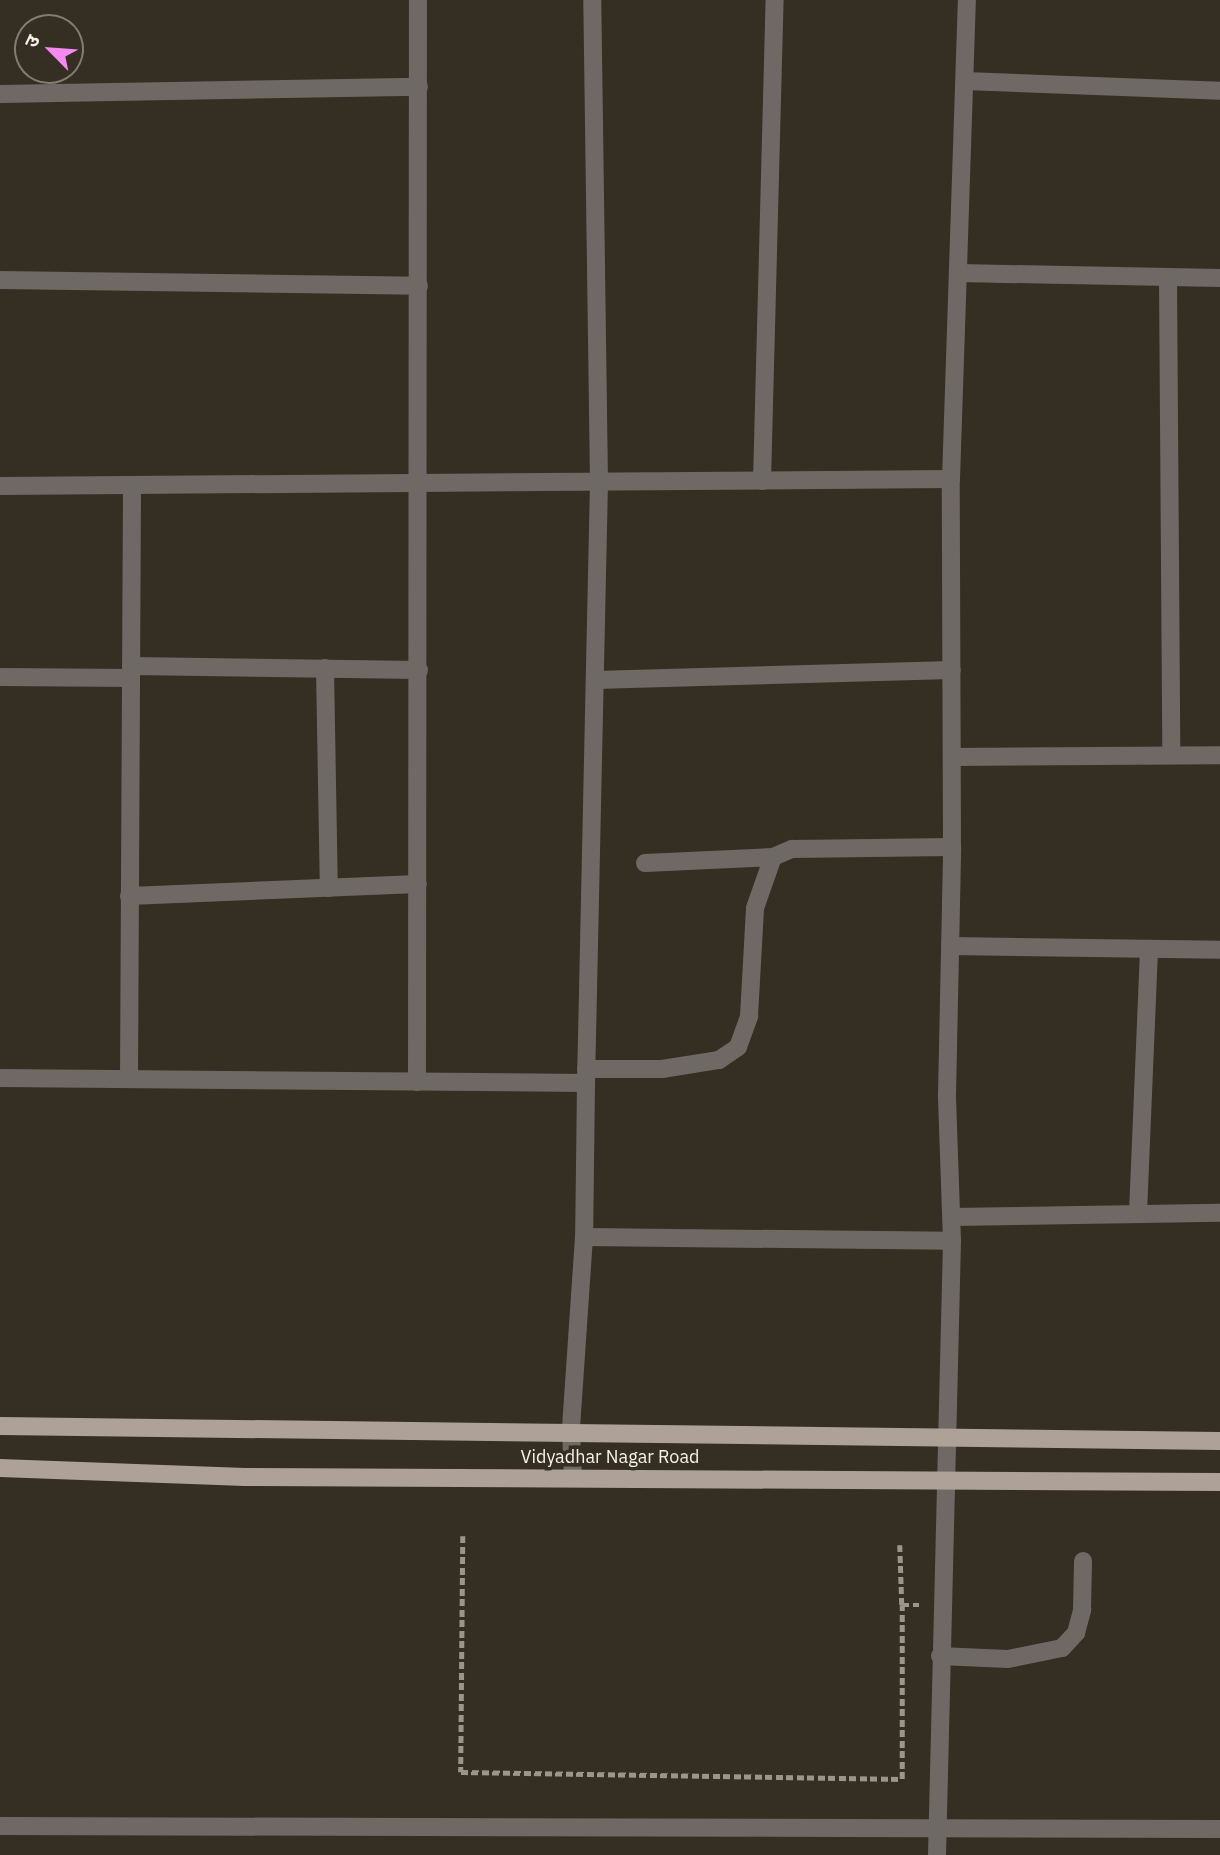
<!DOCTYPE html>
<meta charset="utf-8">
<style>
body{margin:0}
#map{position:relative;width:1220px;height:1855px;overflow:hidden;background:#352e22;font-family:"IBM Plex Sans","Noto Sans Devanagari",sans-serif}
div>[style]{position:absolute}
.path>*{height:4.5px;margin-top:-2.25px;transform-origin:0;background:repeating-linear-gradient(90deg,#9b958b 0 7px,transparent 0 10.5px)}
.minor>*{height:18px;margin:-9px;padding:0 9px;transform-origin:9px;border-radius:9px;background:#6e6964}
.major>*{height:18px;margin:-9px;padding:0 9px;transform-origin:9px;border-radius:9px;background:#ada198}
span{translate:-50% -50%;white-space:nowrap;text-align:center;line-height:1.15;-webkit-text-stroke:7px #352e22;paint-order:stroke}
.street-label{font-size:18px;color:#f6f1ea}
.north{position:absolute;left:14px;top:14px;width:70px;height:70px;box-sizing:border-box;background:#352e22;border:2px solid #827c72;border-radius:50%;rotate:295deg;font-size:19px;font-weight:700;line-height:28px;text-align:center;color:#f6f1ea}
.north::after{content:'';display:block;margin:auto;width:24px;height:32px;background:#f489f0;clip-path:polygon(50% 0,100% 100%,50% 72%,0 100%)}
</style>
<div id="map">
<div class="path">
<div style="left:463px;top:1536px;width:236px;rotate:90.5deg"></div>
<div style="left:461px;top:1772px;width:441px;rotate:0.9deg"></div>
<div style="left:902px;top:1779px;width:174px;rotate:-90deg"></div>
<div style="left:902px;top:1605px;width:17px"></div>
<div style="left:900px;top:1545px;width:60px;rotate:88.1deg"></div>
</div>
<div class="minor">
<div style="left:965px;top:81px;width:255px;rotate:2.2deg"></div>
<div style="left:0;top:94px;width:419px;rotate:-1deg"></div>
<div style="left:958px;top:273px;width:262px;rotate:1.1deg"></div>
<div style="left:1168px;top:277px;width:478px;rotate:89.6deg"></div>
<div style="left:0;top:280px;width:419px;rotate:0.8deg"></div>
<div style="left:762px;top:481px;width:481px;rotate:-88.5deg"></div>
<div style="left:0;top:486px;width:951px;rotate:-0.42deg"></div>
<div style="left:131px;top:666px;width:288px;rotate:0.8deg"></div>
<div style="left:325px;top:668px;width:220px;rotate:89deg"></div>
<div style="left:0;top:677px;width:131px;rotate:0.4deg"></div>
<div style="left:595px;top:680px;width:357px;rotate:-1.6deg"></div>
<div style="left:952px;top:757px;width:268px;rotate:-0.4deg"></div>
<div style="left:645px;top:863px;width:128px;rotate:-2.7deg"></div>
<div style="left:129px;top:896px;width:289px;rotate:-2.4deg"></div>
<div style="left:950px;top:946px;width:270px;rotate:0.8deg"></div>
<div style="left:586px;top:1069px;width:76px"></div>
<div style="left:662px;top:1069px;width:58px;rotate:-9deg"></div>
<div style="left:719px;top:1060px;width:23px;rotate:-34deg"></div>
<div style="left:738px;top:1047px;width:33px;rotate:-70deg"></div>
<div style="left:749px;top:1016px;width:108px;rotate:-86.8deg"></div>
<div style="left:755px;top:908px;width:54px;rotate:-70.6deg"></div>
<div style="left:773px;top:857px;width:21px;rotate:-23deg"></div>
<div style="left:792px;top:849px;width:160px;rotate:-0.7deg"></div>
<div style="left:0;top:1078px;width:586px;rotate:0.49deg"></div>
<div style="left:586px;top:1083px;width:154px;rotate:90.7deg"></div>
<div style="left:584px;top:1237px;width:193px;rotate:93.9deg"></div>
<div style="left:571px;top:1430px;width:48px;rotate:87.6deg"></div>
<div style="left:129px;top:1079px;width:594px;rotate:-89.71deg"></div>
<div style="left:417px;top:1082px;width:1082px;rotate:-89.95deg"></div>
<div style="left:586px;top:1083px;width:601px;rotate:-88.76deg"></div>
<div style="left:599px;top:482px;width:482px;rotate:-90.8deg"></div>
<div style="left:1138px;top:1213px;width:264px;rotate:-87.6deg"></div>
<div style="left:952px;top:1217px;width:268px;rotate:-0.9deg"></div>
<div style="left:584px;top:1237px;width:368px;rotate:0.6deg"></div>
<div style="left:940px;top:1656px;width:68px;rotate:2.5deg"></div>
<div style="left:1008px;top:1659px;width:55px;rotate:-11.5deg"></div>
<div style="left:1062px;top:1648px;width:21px;rotate:-47deg"></div>
<div style="left:1076px;top:1633px;width:24px;rotate:-75deg"></div>
<div style="left:1082px;top:1610px;width:49px;rotate:-88.8deg"></div>
<div style="left:0;top:1826px;width:1220px;rotate:0.14deg"></div>
<div style="left:937px;top:1855px;width:614px;rotate:-88.6deg"></div>
<div style="left:952px;top:1241px;width:146px;rotate:-92deg"></div>
<div style="left:947px;top:1095px;width:248px;rotate:-88.8deg"></div>
<div style="left:952px;top:847px;width:368px;rotate:-90.2deg"></div>
<div style="left:951px;top:479px;width:479px;rotate:-88.1deg"></div>
</div>
<div class="major">
<div style="left:0;top:1426px;width:1220px;rotate:0.7deg"></div>
<div style="left:0;top:1468px;width:245px;rotate:2.1deg"></div>
<div style="left:245px;top:1477px;width:975px;rotate:0.29deg"></div>
</div>
<div class="street-label">
<span style="left:610px;top:1457px">Vidyadhar Nagar Road</span>
</div>
<div class="north">उ</div>
</div>
